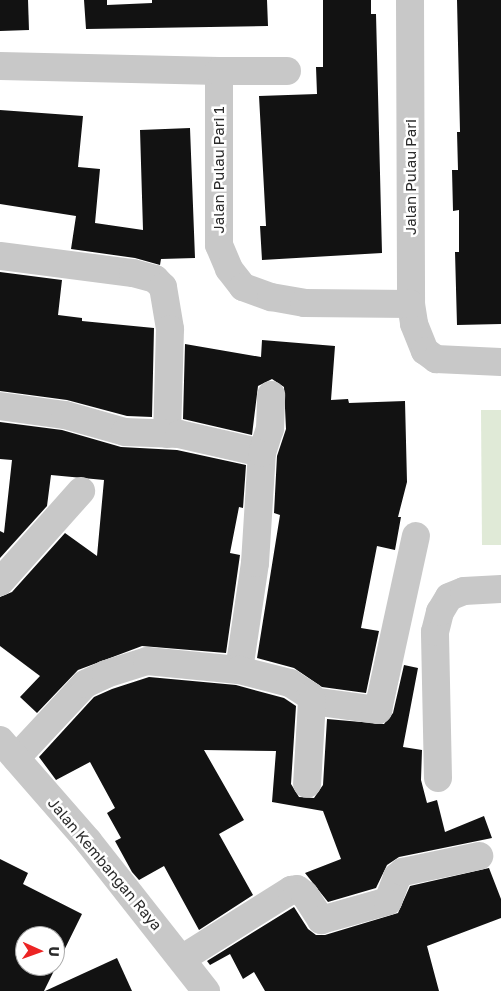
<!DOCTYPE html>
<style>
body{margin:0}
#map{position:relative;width:501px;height:991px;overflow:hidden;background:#fff;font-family:"Golos Text",sans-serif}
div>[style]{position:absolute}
.green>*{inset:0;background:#e0ead7}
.building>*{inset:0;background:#121212}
.minor>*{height:28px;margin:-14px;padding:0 14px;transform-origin:14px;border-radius:14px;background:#c8c8c8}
.tertiary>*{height:28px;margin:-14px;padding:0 14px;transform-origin:14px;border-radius:14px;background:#c8c8c8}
span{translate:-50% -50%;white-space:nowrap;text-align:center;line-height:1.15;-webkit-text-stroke:5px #fff;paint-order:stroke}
.street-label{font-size:15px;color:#2b2b2b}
.north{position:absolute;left:15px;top:926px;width:50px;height:50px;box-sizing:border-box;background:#fff;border:1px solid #aaa;border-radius:50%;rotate:92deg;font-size:14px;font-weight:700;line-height:20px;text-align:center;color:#2b2b2b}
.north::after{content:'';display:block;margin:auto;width:18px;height:22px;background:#ec2424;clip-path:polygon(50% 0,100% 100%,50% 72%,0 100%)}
</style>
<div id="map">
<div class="green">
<div style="clip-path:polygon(481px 410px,501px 410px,501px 545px,482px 545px)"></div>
</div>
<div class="building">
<div style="clip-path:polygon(0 0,28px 0,29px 30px,0 31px)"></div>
<div style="clip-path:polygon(84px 0,107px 0,107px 5px,152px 3px,152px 0,267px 0,268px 26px,86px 29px)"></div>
<div style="clip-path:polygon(323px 0,371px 0,371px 14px,376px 14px,382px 253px,262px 260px,260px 226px,266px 226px,259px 96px,317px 94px,316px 67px,323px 67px)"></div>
<div style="clip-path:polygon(457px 0,501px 0,501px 324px,457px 325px,455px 252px,459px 252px,459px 210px,453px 211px,452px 170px,458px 170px,457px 132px,460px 132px)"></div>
<div style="clip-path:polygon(0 110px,83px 116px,78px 167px,100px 169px,95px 223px,143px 230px,140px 130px,190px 128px,195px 258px,161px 259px,160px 265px,135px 258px,71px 249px,76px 216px,0 204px)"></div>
<div style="clip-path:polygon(0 272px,62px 280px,58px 315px,82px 318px,82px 321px,154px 328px,152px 417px,127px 416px,67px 400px,0 391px)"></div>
<div style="clip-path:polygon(262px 340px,335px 346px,331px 400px,348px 399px,349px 403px,405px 401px,407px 482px,398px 517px,401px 517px,395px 550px,377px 546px,361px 628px,379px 631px,366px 693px,322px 687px,294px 668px,257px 658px,280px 515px,274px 513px,277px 456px,286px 429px,284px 387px,272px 379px,258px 386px,252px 435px,183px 419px,185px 344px,261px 357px)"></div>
<div style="clip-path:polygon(0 422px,62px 430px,121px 447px,177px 450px,246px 465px,243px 508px,239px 507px,230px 553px,240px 555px,226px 653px,142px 646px,78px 670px,37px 713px,20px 697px,40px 676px,0 646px,0 597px,12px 592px,65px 533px,97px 556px,104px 480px,51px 475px,47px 506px,0 558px,0 531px,4px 533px,12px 460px,0 459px)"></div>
<div style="clip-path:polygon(404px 665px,418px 668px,403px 747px,422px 750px,421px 780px,427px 803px,437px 800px,445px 832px,484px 816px,492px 838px,399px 857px,387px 865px,376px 888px,328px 902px,305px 873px,341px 859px,323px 811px,272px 802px,276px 751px,204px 750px,244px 820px,219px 834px,253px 895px,199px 930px,164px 866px,139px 880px,132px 872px,115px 841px,121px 838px,107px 813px,115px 808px,90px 762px,56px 780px,39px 757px,94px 697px,112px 689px,149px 677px,236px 685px,284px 698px,296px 706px,291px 784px,299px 797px,314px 798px,323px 785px,327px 719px,384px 724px,393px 713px)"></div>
<div style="clip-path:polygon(evenodd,0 859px,28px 873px,23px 884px,82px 914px,44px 991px,0 991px,0 859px,25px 936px,55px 936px,55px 966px,25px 966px,25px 936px)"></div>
<div style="clip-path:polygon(489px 868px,501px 899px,501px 918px,427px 946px,439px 991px,265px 991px,254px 972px,243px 979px,230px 954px,210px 965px,207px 961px,294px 907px,308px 929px,316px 935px,325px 935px,398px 913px,410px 886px)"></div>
<div style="clip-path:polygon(117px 958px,132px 991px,45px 991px)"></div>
</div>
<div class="minor">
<div style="left:410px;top:0;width:304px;rotate:89.8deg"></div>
<div style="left:411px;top:304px;width:20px;rotate:81deg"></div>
<div style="left:414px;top:324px;width:29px;rotate:68deg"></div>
<div style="left:425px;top:351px;width:14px;rotate:36deg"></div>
<div style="left:436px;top:359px;width:65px;rotate:2.6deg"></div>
<div style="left:0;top:66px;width:219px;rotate:1.3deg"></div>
<div style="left:219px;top:71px;width:174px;rotate:90deg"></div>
<div style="left:219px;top:245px;width:26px;rotate:67deg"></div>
<div style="left:229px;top:269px;width:23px;rotate:52deg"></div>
<div style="left:243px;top:287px;width:30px;rotate:20deg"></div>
<div style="left:271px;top:297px;width:34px;rotate:10deg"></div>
<div style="left:304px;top:303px;width:107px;rotate:0.5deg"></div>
<div style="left:219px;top:71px;width:68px"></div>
<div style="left:0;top:256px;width:134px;rotate:7.3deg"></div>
<div style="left:133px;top:273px;width:23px;rotate:15deg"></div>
<div style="left:155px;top:279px;width:11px;rotate:45deg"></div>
<div style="left:163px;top:287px;width:43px;rotate:80.5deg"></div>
<div style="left:170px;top:329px;width:105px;rotate:91.6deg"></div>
<div style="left:0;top:406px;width:66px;rotate:7.9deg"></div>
<div style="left:65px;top:415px;width:62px;rotate:15.8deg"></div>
<div style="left:125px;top:432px;width:54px;rotate:2.1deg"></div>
<div style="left:179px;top:434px;width:85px;rotate:12.9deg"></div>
<div style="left:0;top:582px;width:122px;rotate:-48.3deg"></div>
<div style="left:239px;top:670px;width:108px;rotate:-81.5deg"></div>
<div style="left:255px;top:563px;width:110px;rotate:-86.4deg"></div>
<div style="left:262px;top:453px;width:25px;rotate:-72deg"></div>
<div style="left:270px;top:429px;width:34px;rotate:-88deg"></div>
<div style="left:312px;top:701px;width:67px;rotate:7.8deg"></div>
<div style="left:378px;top:710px;width:178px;rotate:-77.7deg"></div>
<div style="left:16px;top:758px;width:101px;rotate:-47deg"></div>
<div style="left:85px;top:684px;width:23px;rotate:-25deg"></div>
<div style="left:106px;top:674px;width:43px;rotate:-17.6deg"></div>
<div style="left:147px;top:661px;width:92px;rotate:5.6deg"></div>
<div style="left:239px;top:670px;width:53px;rotate:14.3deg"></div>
<div style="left:290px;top:683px;width:24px;rotate:33deg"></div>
<div style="left:310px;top:696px;width:5px;rotate:68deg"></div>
<div style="left:312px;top:701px;width:83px;rotate:93.4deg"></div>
<div style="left:438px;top:778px;width:146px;rotate:-91.2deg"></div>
<div style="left:435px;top:632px;width:21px;rotate:-76deg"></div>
<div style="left:440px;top:612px;width:17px;rotate:-59deg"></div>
<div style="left:449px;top:597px;width:16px;rotate:-22deg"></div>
<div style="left:464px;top:591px;width:37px;rotate:-3deg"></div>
<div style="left:183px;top:958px;width:128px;rotate:-32.2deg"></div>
<div style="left:291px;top:890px;width:6px;rotate:-9deg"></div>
<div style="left:297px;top:889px;width:10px;rotate:37deg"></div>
<div style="left:305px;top:895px;width:30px;rotate:57deg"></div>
<div style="left:321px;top:920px;width:70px;rotate:-15.8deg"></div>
<div style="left:388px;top:901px;width:26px;rotate:-69deg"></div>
<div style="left:397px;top:877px;width:8px;rotate:-40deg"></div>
<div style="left:403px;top:872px;width:78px;rotate:-11.9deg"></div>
</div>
<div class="tertiary">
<div style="left:0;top:740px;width:134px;rotate:48.9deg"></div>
<div style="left:88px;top:841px;width:191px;rotate:51.8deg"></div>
</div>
<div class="street-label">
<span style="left:219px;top:170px;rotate:-90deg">Jalan Pulau Pari 1</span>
<span style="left:411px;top:177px;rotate:-90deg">Jalan Pulau Pari</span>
<span style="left:105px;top:864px;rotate:50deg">Jalan Kembangan Raya</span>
</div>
<div class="north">U</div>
</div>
